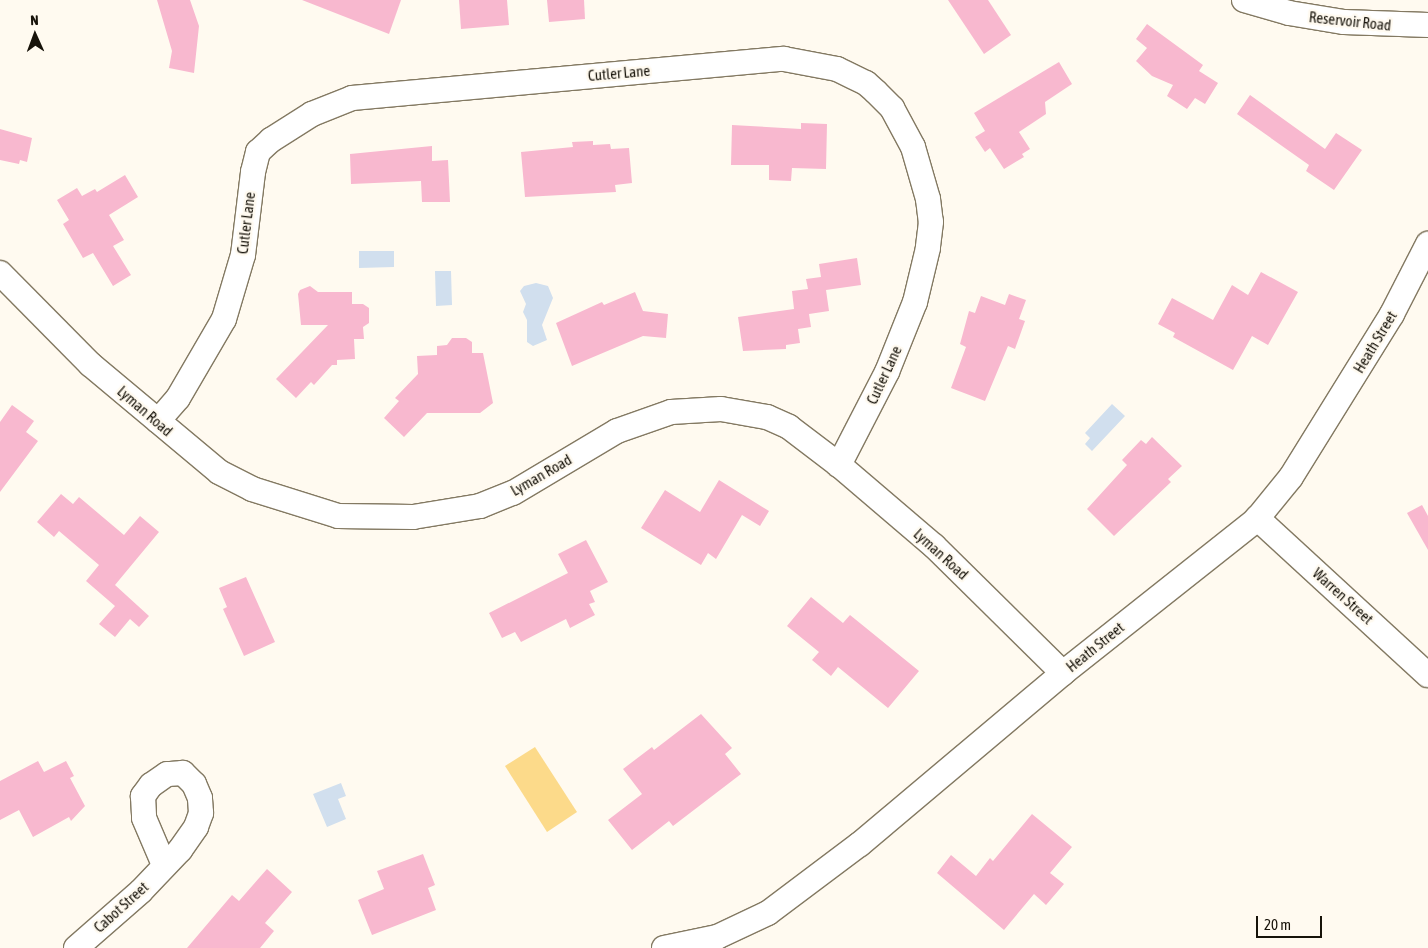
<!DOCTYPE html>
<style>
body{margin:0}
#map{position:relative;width:1428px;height:948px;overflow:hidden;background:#fffaf0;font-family:"Asap Condensed",sans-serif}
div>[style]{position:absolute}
.green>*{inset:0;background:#fcda8a}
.water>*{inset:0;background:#d1dfee}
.building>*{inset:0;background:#f8b8cf}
.roads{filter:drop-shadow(1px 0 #837962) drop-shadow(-1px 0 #837962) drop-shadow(0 1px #837962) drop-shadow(0 -1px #837962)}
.minor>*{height:24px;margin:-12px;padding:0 12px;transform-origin:12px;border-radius:12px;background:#fff}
span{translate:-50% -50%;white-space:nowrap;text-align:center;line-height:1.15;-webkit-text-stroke:5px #fffaf0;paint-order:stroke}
.street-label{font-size:15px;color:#17130a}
.north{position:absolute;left:10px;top:10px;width:50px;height:50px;-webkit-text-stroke:4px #fffaf0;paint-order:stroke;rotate:358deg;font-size:14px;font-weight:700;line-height:20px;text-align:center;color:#17130a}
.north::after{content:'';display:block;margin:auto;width:18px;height:22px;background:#17130a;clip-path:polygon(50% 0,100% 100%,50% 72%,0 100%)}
.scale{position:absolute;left:1256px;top:916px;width:66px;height:22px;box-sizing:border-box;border:2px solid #17130a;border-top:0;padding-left:6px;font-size:15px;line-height:18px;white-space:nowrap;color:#17130a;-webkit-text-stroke:4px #fffaf0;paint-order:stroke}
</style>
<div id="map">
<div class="green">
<div style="clip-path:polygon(535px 747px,577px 812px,547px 832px,505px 766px)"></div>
</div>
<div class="water">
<div style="clip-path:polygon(359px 251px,394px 251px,394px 267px,359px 268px)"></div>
<div style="clip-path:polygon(435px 271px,451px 271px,452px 305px,436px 306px)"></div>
<div style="clip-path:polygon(536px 283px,548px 286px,553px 298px,542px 325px,547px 340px,533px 346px,527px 342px,527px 320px,523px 312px,526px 304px,520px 291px,524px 286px)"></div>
<div style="clip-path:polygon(1112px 404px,1125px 416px,1092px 451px,1085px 444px,1090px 438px,1085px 433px)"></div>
<div style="clip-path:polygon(341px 783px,346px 796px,338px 799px,346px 819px,327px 827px,313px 794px)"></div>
</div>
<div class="building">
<div style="clip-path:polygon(157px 0,190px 0,199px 26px,194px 73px,169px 68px,172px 51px)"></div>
<div style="clip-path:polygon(302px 0,401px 0,389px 34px)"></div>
<div style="clip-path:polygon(459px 0,507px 0,509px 25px,461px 29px)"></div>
<div style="clip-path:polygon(547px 0,584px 0,585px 19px,549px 22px)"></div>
<div style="clip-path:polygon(948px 0,988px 0,1011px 35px,984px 54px)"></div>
<div style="clip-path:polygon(1147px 24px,1203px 65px,1199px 71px,1218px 83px,1205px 104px,1195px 98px,1187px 109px,1167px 96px,1173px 85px,1152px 76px,1136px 61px,1147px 48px,1136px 39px)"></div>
<div style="clip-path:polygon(1059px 62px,1072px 84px,1045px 102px,1046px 114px,1019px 132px,1030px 149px,1022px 154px,1024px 157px,1004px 169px,990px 148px,985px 152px,975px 137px,985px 131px,974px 113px)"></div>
<div style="clip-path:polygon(1250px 95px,1325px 149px,1336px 133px,1362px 150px,1334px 190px,1306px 171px,1309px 165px,1237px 114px)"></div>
<div style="clip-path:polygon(801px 123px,827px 124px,826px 169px,792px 168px,791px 181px,769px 180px,769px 165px,731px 165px,732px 125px,801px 129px)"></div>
<div style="clip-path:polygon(0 129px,32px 138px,27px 162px,20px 160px,19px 164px,0 160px)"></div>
<div style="clip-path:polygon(593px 141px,593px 145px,610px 144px,611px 149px,629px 148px,632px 183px,615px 185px,616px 192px,525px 197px,521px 152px,573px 147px,572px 142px)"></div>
<div style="clip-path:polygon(432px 146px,432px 161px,448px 160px,450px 202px,422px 202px,421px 181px,351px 184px,350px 154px)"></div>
<div style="clip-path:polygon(125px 175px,138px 197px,109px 215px,124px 240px,113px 246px,131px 275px,113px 286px,93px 253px,83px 258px,63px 224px,69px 220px,57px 200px,77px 188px,82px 196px,95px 189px,97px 192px)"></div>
<div style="clip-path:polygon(857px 258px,861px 285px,826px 290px,829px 311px,809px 314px,811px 327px,798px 329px,800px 343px,786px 345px,786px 349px,743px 351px,738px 317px,794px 309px,792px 291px,808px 289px,806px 279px,821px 277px,819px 264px)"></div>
<div style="clip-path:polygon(1261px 272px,1298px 292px,1268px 345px,1252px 336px,1233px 370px,1173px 337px,1175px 333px,1158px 324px,1172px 298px,1213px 320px,1232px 285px,1248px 295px)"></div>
<div style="clip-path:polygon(310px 286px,318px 292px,352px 292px,352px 304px,363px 304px,369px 308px,369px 323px,363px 327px,364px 339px,354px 339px,355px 359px,337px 360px,337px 365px,332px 365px,314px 385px,311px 382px,296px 398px,276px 379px,328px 325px,301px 325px,298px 294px,300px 290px)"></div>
<div style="clip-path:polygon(635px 292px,643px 311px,668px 314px,666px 338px,643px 336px,572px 366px,556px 323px,602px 302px,604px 305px)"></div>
<div style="clip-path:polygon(1009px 294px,1026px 300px,1019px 319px,1025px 321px,1015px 349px,1008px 346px,985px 401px,951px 388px,966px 347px,960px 344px,969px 311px,975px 313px,981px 296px,1005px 305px)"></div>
<div style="clip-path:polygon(452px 338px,466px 338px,472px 342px,472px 353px,483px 353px,493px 403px,480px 413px,427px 413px,404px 437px,384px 418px,399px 401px,395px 398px,418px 374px,417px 356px,437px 355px,437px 346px,447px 345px)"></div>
<div style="clip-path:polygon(12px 405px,34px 421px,26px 432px,38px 441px,0 492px,0 422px)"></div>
<div style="clip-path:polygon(1152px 437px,1182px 466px,1168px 479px,1171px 482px,1114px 536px,1087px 509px,1127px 465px,1122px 460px,1141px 440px,1146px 444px)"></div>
<div style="clip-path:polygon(719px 480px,769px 511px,760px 526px,742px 515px,716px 559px,708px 553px,701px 565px,641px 528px,665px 490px,700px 512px)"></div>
<div style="clip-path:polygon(61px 494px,73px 504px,79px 497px,124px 535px,140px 516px,159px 532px,115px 585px,149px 616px,139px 627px,130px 619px,115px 637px,99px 624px,115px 606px,86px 581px,99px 565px,59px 531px,54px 537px,37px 522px)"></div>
<div style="clip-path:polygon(1422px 505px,1428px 516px,1428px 550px,1407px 513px)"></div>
<div style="clip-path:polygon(586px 540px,608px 582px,590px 591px,595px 602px,589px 604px,595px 615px,570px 628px,566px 619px,521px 642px,515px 632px,502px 638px,489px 613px,568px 573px,558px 554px)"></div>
<div style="clip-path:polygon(246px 577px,275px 642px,244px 656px,223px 609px,227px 607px,219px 588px)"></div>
<div style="clip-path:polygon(811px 597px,843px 623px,850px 615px,919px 671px,888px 708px,838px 667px,831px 676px,812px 660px,819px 652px,787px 626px)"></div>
<div style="clip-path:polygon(701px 714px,732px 748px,725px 754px,741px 774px,673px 826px,669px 821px,632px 850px,608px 820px,642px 794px,623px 769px,652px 747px,654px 750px)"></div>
<div style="clip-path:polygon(38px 761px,44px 772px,66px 761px,74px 776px,70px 778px,85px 806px,71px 821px,69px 817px,33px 837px,19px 810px,0 820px,0 781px)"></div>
<div style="clip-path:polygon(1032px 814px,1072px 847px,1050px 873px,1064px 884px,1046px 905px,1034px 894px,1004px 930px,937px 873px,951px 855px,976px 876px,990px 858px,993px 861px)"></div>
<div style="clip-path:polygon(423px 854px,435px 885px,428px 888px,436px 910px,372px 935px,358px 900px,384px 889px,377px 871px)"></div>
<div style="clip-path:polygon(267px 869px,292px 892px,265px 923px,274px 931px,260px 948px,187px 948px,232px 895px,239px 901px)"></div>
</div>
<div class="roads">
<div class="minor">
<div style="left:1244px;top:0;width:47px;rotate:16.1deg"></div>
<div style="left:1289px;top:13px;width:56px;rotate:9.3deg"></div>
<div style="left:1344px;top:22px;width:84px;rotate:2deg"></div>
<div style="left:0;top:273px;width:128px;rotate:45.3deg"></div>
<div style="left:90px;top:364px;width:168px;rotate:39.9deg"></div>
<div style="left:219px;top:472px;width:37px;rotate:27deg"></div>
<div style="left:252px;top:489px;width:90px;rotate:17.4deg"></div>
<div style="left:338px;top:516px;width:75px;rotate:0.8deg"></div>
<div style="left:413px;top:517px;width:68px;rotate:-9.3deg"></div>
<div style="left:480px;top:506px;width:35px;rotate:-22deg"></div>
<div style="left:513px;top:493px;width:121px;rotate:-30.8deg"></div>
<div style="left:617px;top:431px;width:57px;rotate:-19.4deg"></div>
<div style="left:671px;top:412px;width:50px;rotate:-3.4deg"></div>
<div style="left:721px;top:409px;width:47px;rotate:9.9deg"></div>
<div style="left:767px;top:417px;width:24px;rotate:24deg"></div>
<div style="left:789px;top:427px;width:63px;rotate:37.2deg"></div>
<div style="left:839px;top:465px;width:125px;rotate:40.5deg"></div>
<div style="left:934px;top:546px;width:181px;rotate:44.6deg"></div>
<div style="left:158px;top:421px;width:30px;rotate:-49deg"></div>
<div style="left:178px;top:398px;width:91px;rotate:-59.8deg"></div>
<div style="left:224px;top:319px;width:67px;rotate:-73.5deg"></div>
<div style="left:243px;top:255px;width:84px;rotate:-83.1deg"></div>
<div style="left:253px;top:172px;width:21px;rotate:-76deg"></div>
<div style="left:258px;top:152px;width:18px;rotate:-43deg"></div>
<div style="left:271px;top:140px;width:49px;rotate:-32.4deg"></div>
<div style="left:312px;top:114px;width:43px;rotate:-21.8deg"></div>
<div style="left:352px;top:98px;width:434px;rotate:-5.2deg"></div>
<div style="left:784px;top:59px;width:54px;rotate:10.7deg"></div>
<div style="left:837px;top:69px;width:32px;rotate:26deg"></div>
<div style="left:866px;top:83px;width:13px;rotate:42deg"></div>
<div style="left:876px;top:92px;width:23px;rotate:45deg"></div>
<div style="left:892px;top:108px;width:44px;rotate:61.7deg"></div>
<div style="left:913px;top:147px;width:54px;rotate:73.9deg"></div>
<div style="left:928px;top:199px;width:23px;rotate:83deg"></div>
<div style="left:931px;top:222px;width:26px;rotate:97deg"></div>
<div style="left:928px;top:248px;width:56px;rotate:103.5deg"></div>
<div style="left:915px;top:302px;width:75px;rotate:111.8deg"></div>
<div style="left:887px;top:372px;width:105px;rotate:117.3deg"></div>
<div style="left:1257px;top:518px;width:232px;rotate:42.6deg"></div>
<div style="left:76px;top:948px;width:86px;rotate:-41.2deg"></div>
<div style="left:141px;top:891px;width:57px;rotate:-46.4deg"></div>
<div style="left:180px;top:850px;width:28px;rotate:-55deg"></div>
<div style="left:196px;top:827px;width:15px;rotate:-70deg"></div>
<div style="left:201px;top:813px;width:15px;rotate:-94deg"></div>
<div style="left:200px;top:798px;width:15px;rotate:-113deg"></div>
<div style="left:194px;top:784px;width:16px;rotate:-135deg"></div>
<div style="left:183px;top:773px;width:16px;rotate:176deg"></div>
<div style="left:167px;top:774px;width:19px;rotate:145deg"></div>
<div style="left:151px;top:785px;width:14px;rotate:126deg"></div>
<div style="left:143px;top:796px;width:22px;rotate:87deg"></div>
<div style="left:144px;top:818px;width:51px;rotate:66.9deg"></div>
<div style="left:664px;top:948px;width:54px;rotate:-11.7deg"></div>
<div style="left:717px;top:937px;width:56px;rotate:-25.2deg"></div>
<div style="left:768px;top:913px;width:115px;rotate:-36.9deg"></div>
<div style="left:860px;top:844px;width:265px;rotate:-40.1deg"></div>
<div style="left:1063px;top:673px;width:246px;rotate:-38.4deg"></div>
<div style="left:1256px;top:520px;width:55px;rotate:-50.9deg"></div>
<div style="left:1291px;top:477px;width:192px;rotate:-58.2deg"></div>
<div style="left:1392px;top:314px;width:79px;rotate:-62.8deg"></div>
</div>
</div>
<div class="street-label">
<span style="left:1350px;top:21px;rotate:6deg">Reservoir Road</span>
<span style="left:619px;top:73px;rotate:-5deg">Cutler Lane</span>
<span style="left:246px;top:223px;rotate:-83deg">Cutler Lane</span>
<span style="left:1375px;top:342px;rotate:-59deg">Heath Street</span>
<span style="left:884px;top:375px;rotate:-65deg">Cutler Lane</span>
<span style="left:145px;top:411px;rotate:41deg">Lyman Road</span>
<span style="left:541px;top:475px;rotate:-30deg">Lyman Road</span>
<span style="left:941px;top:554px;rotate:42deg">Lyman Road</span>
<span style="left:1343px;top:596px;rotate:42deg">Warren Street</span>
<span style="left:1095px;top:647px;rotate:-39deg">Heath Street</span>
<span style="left:121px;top:907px;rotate:-42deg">Cabot Street</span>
</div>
<div class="north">N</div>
<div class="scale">20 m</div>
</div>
